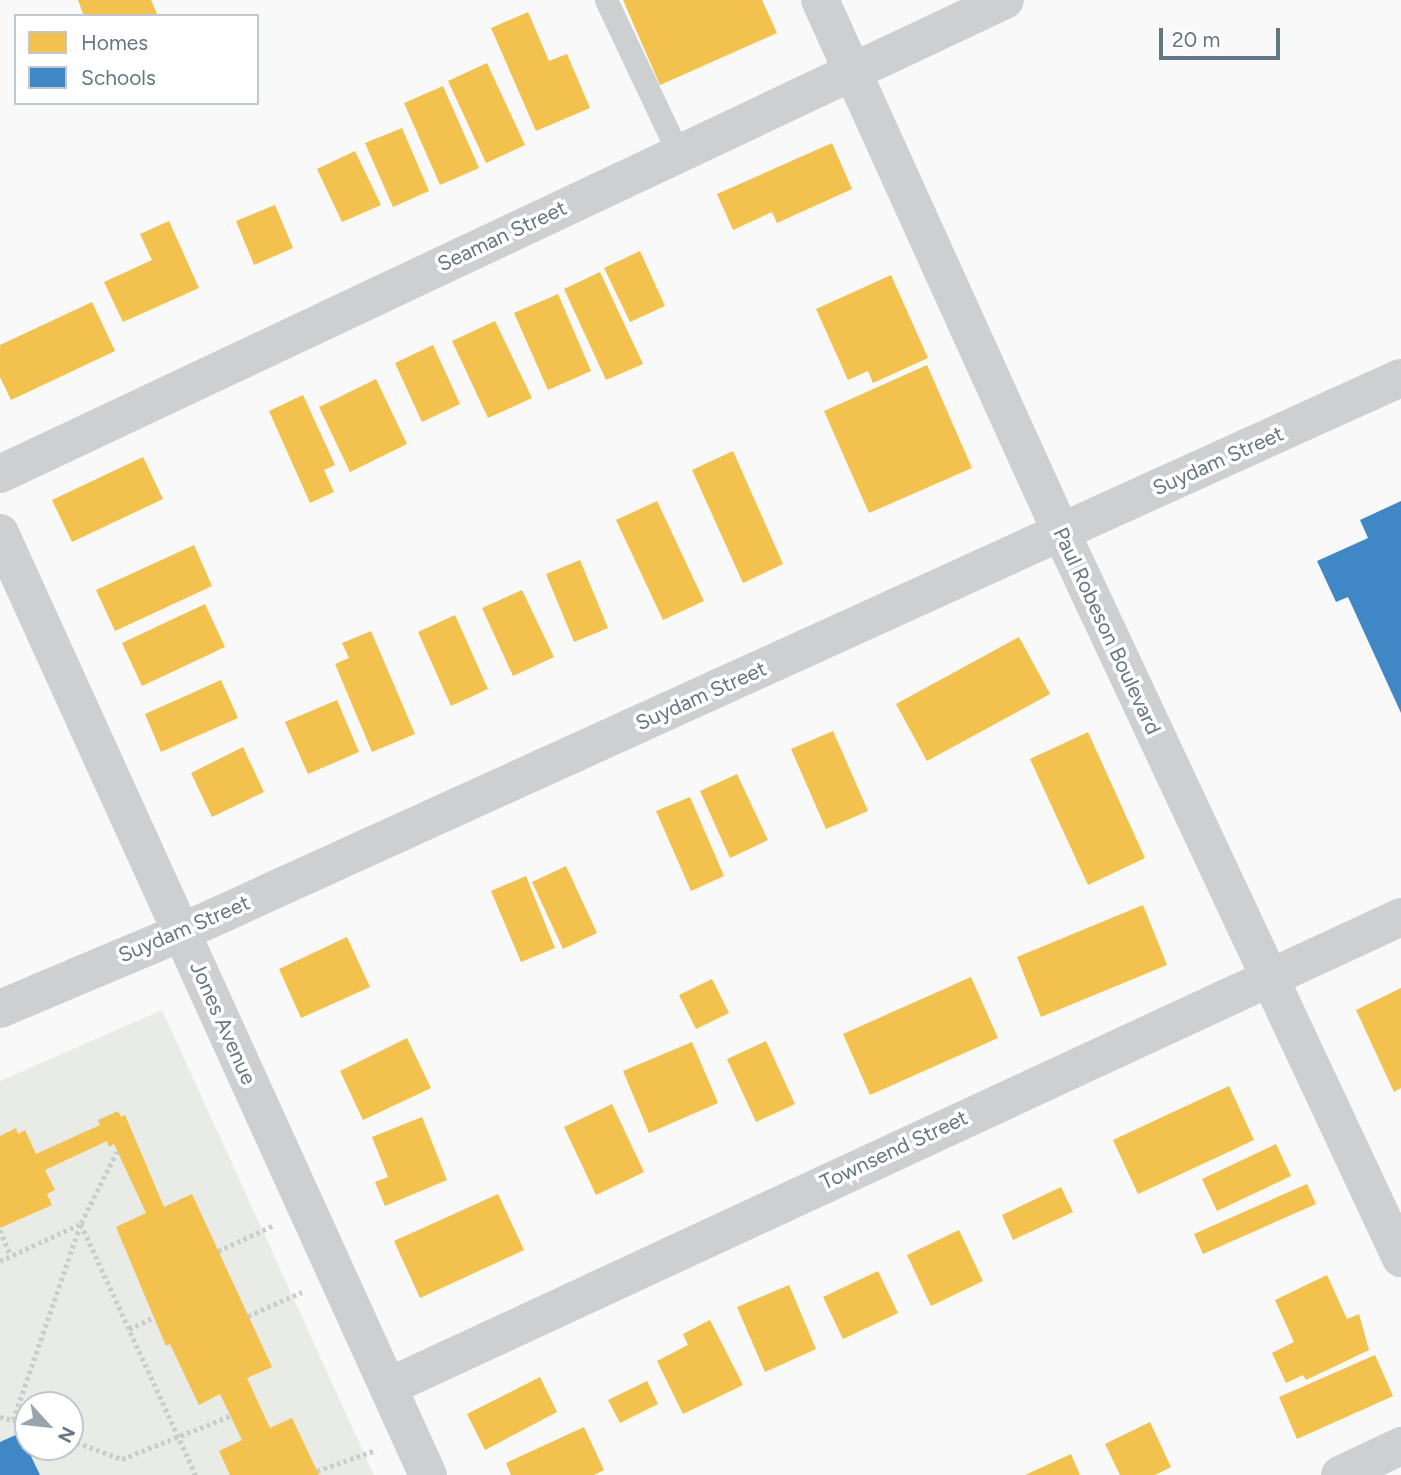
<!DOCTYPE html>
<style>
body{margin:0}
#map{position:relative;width:1401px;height:1475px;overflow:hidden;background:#f9f9f9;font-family:Figtree,sans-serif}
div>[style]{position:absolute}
.green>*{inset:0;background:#e8ebe6}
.homes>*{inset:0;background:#f2c14e}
.schools>*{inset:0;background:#3f88c5}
.path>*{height:4.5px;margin-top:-2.25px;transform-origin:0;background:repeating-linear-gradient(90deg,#cbcccd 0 3.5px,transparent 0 7px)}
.service>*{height:23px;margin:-11.5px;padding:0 11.5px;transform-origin:11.5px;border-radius:11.5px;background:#cecfd0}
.minor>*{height:38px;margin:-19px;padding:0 19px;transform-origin:19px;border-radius:19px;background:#cecfd0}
.tertiary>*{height:38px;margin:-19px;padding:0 19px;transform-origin:19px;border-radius:19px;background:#cecfd0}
span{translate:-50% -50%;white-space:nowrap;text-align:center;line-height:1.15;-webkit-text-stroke:7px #fff;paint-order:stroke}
.street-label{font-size:21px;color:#657683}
.legend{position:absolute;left:14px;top:14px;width:245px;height:91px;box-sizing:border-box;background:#fff;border:2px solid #c1c8cd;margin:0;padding:9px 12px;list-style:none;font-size:21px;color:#657683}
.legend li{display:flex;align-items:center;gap:14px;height:35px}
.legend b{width:35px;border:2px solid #c1c8cd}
.north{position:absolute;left:14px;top:1391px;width:70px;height:70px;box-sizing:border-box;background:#fff;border:2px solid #c1c8cd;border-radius:50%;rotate:117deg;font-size:19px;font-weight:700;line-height:28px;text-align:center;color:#657683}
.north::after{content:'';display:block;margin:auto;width:24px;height:32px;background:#99a4ac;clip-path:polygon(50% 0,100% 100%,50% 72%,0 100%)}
.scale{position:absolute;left:1159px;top:28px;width:121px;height:32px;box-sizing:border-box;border:4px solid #657683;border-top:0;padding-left:9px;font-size:21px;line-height:24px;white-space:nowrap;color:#657683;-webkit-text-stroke:5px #fff;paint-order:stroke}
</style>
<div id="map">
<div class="green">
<div style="clip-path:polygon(evenodd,162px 1010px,374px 1475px,0 1475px,0 1081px,162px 1010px,28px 1405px,70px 1405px,70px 1447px,28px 1447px,28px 1405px)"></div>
</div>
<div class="homes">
<div style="clip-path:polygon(78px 0,151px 0,158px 16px,84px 16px)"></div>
<div style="clip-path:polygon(623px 0,762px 0,777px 33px,660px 85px)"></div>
<div style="clip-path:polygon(528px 12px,549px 61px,567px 54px,590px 108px,536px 131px,491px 28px)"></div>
<div style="clip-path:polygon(487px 63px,525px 145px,486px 163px,448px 81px)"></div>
<div style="clip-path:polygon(443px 86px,479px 168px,440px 185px,404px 103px)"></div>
<div style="clip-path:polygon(402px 128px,429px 191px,393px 207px,365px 143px)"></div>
<div style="clip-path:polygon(832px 143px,852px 189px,777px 223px,772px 212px,733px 230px,717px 194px)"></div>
<div style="clip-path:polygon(355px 151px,381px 205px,342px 222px,317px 169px)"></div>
<div style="clip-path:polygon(275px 205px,293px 248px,254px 265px,236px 221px)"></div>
<div style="clip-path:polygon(169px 221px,199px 288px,123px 322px,104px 282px,152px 260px,140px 234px)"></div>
<div style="clip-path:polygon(640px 251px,665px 306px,630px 322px,604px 268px)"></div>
<div style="clip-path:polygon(600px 272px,643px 364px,606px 380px,564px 289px)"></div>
<div style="clip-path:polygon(891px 275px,928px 358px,873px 383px,868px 371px,848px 380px,816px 309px)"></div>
<div style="clip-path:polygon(558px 294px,591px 371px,548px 390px,514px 313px)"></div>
<div style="clip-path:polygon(92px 302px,115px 351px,11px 400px,0 377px,0 345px)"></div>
<div style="clip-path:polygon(495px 321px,532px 398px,488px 418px,452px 341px)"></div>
<div style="clip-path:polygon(433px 345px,460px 404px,422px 422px,395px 363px)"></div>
<div style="clip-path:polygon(927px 365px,972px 468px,869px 513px,824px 411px)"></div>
<div style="clip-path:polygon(376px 379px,407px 444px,350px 472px,319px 407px)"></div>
<div style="clip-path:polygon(303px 395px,335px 465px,324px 470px,334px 492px,310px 503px,269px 411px)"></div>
<div style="clip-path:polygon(733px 451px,783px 564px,743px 583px,692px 470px)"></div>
<div style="clip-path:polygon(143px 457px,163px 499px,72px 542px,52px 500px)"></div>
<div style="clip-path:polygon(657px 501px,704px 601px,663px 620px,616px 520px)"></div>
<div style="clip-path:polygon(194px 545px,212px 586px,115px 631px,96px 590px)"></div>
<div style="clip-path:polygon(580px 560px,608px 628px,574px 642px,546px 574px)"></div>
<div style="clip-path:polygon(522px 590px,554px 657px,513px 676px,482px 608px)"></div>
<div style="clip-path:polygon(205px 604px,225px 647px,142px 686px,122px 643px)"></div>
<div style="clip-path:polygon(455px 615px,488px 689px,451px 706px,418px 632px)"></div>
<div style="clip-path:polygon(371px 631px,415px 734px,372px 752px,335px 664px,349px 658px,342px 643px)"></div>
<div style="clip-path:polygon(1019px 637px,1050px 694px,927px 761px,896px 704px)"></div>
<div style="clip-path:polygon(221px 680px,238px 718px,161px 752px,145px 714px)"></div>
<div style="clip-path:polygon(337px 700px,359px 752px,308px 774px,285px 722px)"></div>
<div style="clip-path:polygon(833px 731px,868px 811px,826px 829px,791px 749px)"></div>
<div style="clip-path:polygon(1088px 732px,1145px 858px,1088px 885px,1030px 759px)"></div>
<div style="clip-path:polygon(243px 747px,264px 792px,212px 817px,191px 773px)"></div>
<div style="clip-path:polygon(737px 774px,768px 840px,730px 858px,700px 791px)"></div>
<div style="clip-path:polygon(690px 797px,724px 876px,691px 891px,656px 811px)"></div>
<div style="clip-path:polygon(566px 866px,597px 933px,563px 949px,532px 882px)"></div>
<div style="clip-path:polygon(526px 876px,555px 948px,521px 962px,491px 891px)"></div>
<div style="clip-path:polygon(1143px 905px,1167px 965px,1041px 1017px,1017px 957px)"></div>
<div style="clip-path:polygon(347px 937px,370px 987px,301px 1018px,279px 969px)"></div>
<div style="clip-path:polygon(971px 977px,998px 1038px,870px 1095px,843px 1034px)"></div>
<div style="clip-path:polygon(712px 979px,729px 1013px,696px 1029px,679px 995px)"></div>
<div style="clip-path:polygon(1401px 988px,1401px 1088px,1394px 1092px,1356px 1010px)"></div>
<div style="clip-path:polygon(407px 1038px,431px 1088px,363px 1120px,340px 1071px)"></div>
<div style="clip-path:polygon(766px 1041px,795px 1104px,756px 1122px,727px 1059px)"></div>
<div style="clip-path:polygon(692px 1042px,718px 1103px,649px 1133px,623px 1071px)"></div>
<div style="clip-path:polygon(1229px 1086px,1254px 1140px,1138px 1194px,1113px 1140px)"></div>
<div style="clip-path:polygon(612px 1104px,644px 1172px,596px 1195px,564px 1127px)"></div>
<div style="clip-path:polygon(118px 1111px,121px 1117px,125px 1115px,164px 1207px,192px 1194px,272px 1367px,247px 1378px,270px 1428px,292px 1418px,319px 1475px,230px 1475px,219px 1451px,242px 1440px,220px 1394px,199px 1405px,170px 1344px,166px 1346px,116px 1227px,146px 1213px,114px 1144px,109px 1147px,107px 1141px,45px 1170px,55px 1190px,47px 1194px,52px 1205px,0 1228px,0 1136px,16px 1128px,18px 1134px,25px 1130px,36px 1154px,100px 1125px,98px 1120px)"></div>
<div style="clip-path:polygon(422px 1117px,447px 1180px,385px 1206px,375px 1182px,388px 1177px,372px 1137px)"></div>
<div style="clip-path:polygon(1276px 1144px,1291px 1176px,1217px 1211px,1202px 1179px)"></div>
<div style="clip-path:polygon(1307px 1184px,1316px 1204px,1203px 1254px,1194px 1234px)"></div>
<div style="clip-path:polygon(1061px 1187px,1073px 1212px,1013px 1240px,1002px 1215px)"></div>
<div style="clip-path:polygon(498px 1194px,524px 1250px,420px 1298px,394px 1241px)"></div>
<div style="clip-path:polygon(959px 1230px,983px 1281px,931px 1306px,907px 1255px)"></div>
<div style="clip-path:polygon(878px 1271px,898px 1313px,843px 1339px,823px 1297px)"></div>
<div style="clip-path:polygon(1327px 1275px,1347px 1319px,1359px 1314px,1369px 1350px,1306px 1380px,1303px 1375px,1286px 1383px,1272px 1353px,1294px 1342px,1275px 1300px)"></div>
<div style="clip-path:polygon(789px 1285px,816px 1349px,765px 1372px,737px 1307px)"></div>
<div style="clip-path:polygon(710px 1320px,743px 1385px,683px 1414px,657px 1361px,688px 1345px,683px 1334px)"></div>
<div style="clip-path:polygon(1375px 1355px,1393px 1396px,1297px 1439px,1279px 1397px)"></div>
<div style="clip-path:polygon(540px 1377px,557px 1412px,485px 1450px,467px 1414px)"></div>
<div style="clip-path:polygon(647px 1381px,658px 1404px,620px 1423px,608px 1400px)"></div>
<div style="clip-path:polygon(1150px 1422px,1171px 1467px,1155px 1475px,1120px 1475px,1105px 1444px)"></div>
<div style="clip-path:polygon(584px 1427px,604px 1470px,594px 1475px,511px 1475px,506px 1463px)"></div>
<div style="clip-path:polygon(1071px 1454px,1080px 1475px,1025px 1475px)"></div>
</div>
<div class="schools">
<div style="clip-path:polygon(1401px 501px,1401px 713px,1348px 597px,1336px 602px,1317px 561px,1368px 538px,1360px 520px)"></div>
<div style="clip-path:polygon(20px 1433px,40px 1475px,0 1475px,0 1442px)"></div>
</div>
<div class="path">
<div style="left:81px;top:1224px;width:276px;rotate:65.4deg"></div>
<div style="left:0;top:1230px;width:28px;rotate:67deg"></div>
<div style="left:218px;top:1251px;width:60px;rotate:-24.8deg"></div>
<div style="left:0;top:1261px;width:88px;rotate:-24.8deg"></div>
<div style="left:248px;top:1316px;width:59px;rotate:-24deg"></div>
<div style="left:129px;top:1329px;width:26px;rotate:-25deg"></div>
<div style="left:0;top:1417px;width:13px;rotate:13deg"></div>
<div style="left:28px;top:1425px;width:16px;rotate:-162deg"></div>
<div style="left:13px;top:1420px;width:208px;rotate:-71deg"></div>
<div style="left:81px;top:1223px;width:80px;rotate:-63.4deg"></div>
<div style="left:70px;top:1440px;width:55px;rotate:20.1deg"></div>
<div style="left:122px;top:1459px;width:116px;rotate:-21.7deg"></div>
<div style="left:317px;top:1471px;width:63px;rotate:-19.6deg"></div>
</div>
<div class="service">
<div style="left:606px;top:0;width:168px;rotate:64.7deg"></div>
</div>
<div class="minor">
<div style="left:0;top:474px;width:1111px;rotate:-25.25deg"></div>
<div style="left:0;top:533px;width:1035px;rotate:65.57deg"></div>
<div style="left:0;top:1009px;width:198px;rotate:-22.9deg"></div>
<div style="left:182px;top:932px;width:966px;rotate:-24.47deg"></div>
<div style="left:388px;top:1387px;width:1117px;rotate:-24.89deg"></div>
<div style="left:1340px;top:1475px;width:68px;rotate:-25.4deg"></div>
</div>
<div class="tertiary">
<div style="left:820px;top:0;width:584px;rotate:65.63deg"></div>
<div style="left:1061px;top:532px;width:802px;rotate:64.91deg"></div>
<div style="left:1061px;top:532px;width:373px;rotate:-24.4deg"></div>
</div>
<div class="street-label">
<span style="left:502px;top:236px;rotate:-25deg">Seaman Street</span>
<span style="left:1218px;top:461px;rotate:-24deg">Suydam Street</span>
<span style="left:1107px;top:631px;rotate:65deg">Paul Robeson Boulevard</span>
<span style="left:701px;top:696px;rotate:-24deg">Suydam Street</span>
<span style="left:184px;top:929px;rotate:-23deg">Suydam Street</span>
<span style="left:223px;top:1023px;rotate:66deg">Jones Avenue</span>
<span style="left:894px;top:1150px;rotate:-25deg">Townsend Street</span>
</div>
<ul class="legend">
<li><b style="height:19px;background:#f2c14e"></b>Homes</li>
<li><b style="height:19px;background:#3f88c5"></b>Schools</li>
</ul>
<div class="north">N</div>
<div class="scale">20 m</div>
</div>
